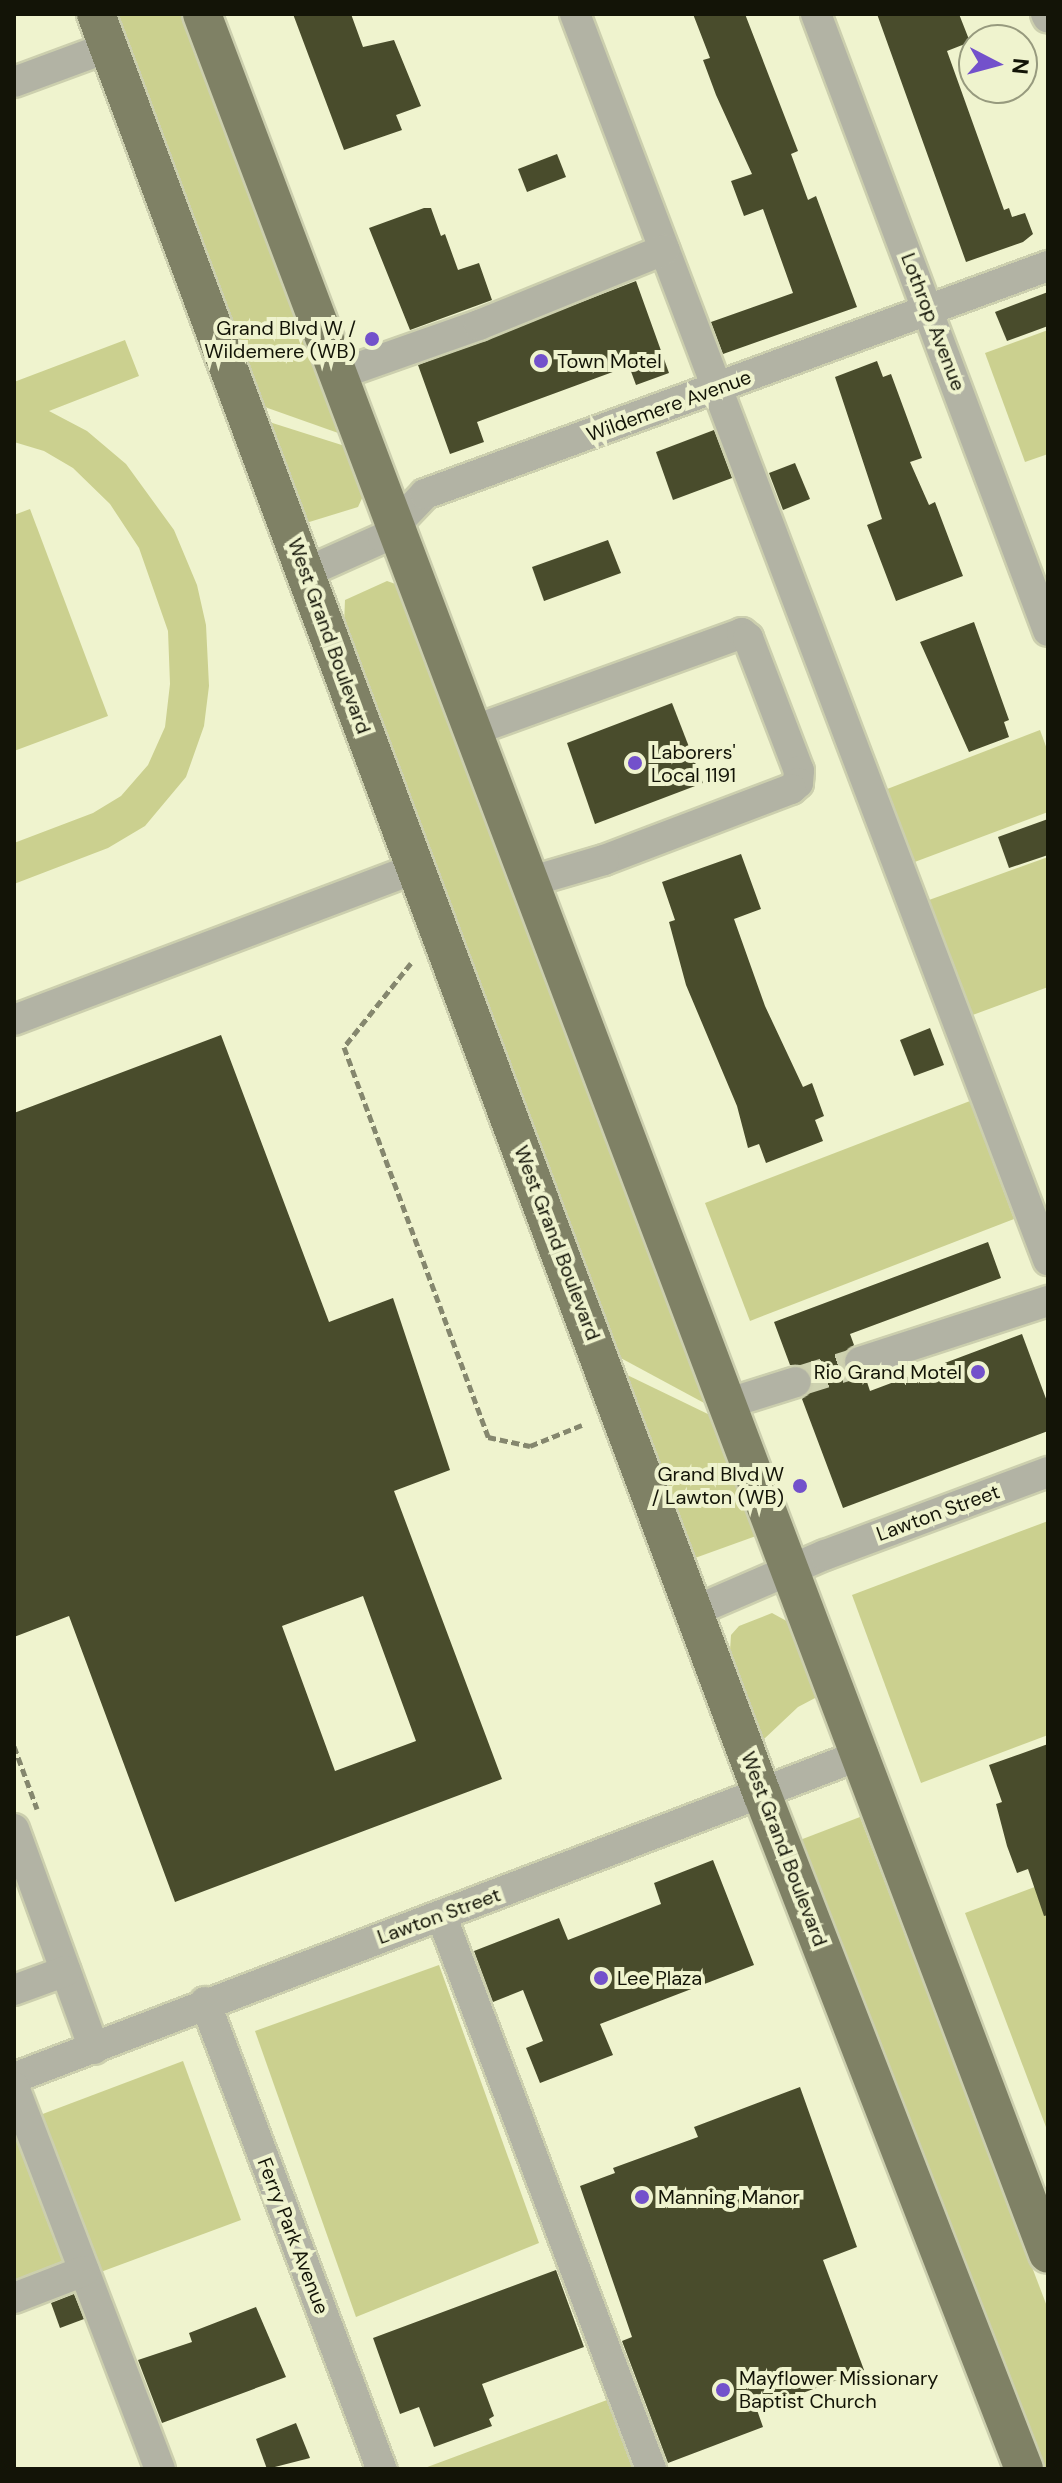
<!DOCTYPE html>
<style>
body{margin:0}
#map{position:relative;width:1062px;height:2483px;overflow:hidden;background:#eff3ce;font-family:"DM Sans",sans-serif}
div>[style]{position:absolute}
.green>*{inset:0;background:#cbd08f}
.building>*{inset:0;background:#494c2c}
.minor-tunnel>*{height:30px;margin-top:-15px;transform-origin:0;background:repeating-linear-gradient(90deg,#ced2b0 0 30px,transparent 0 45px)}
.path>*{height:5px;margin-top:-2.5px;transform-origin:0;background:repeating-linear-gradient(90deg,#85876e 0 8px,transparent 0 12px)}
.roads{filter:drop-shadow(2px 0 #cccfae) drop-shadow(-2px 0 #cccfae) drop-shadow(0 2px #cccfae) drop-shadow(0 -2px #cccfae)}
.minor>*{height:30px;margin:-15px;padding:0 15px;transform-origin:15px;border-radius:15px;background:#b2b3a4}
.major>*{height:38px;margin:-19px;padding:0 19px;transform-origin:19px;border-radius:19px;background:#7f8165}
.dots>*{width:22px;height:22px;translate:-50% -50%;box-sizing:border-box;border:4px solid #eff3ce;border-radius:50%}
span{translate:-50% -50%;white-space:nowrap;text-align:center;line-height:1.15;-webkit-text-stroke:8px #eff3ce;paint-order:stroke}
.street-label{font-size:20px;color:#131407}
.poi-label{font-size:20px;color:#131407}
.right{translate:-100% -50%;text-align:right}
.left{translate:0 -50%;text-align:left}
.frame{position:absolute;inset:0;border:16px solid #131407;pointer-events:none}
.north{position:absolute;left:958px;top:24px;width:80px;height:80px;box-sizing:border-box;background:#eff3ce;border:2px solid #979a7e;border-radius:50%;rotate:96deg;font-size:22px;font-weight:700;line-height:32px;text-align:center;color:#131407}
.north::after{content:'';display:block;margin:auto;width:28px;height:36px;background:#7351cb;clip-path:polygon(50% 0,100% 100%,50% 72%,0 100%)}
</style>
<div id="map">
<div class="green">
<div style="clip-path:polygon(114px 14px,182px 14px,341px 434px,262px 406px)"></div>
<div style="clip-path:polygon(1048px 330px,1048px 454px,1025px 462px,985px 353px)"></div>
<div style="clip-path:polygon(125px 340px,139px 376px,49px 411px,87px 431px,126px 464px,174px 530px,197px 585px,206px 625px,209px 686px,204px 726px,186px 777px,145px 826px,108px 848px,14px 884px,14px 843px,93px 813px,121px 796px,148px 765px,165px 727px,170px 684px,168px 631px,139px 548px,110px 504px,73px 468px,44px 451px,14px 442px,14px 382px)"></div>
<div style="clip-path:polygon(263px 420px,348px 447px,364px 494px,358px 507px,306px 523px)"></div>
<div style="clip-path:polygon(30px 509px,108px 716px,14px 751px,14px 515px)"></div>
<div style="clip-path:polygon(387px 581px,401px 586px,706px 1404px,617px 1356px,344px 625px,345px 600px)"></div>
<div style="clip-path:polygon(1040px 730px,1048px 752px,1048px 812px,912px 863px,882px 791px)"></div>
<div style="clip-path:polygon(1048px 857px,1048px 987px,970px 1016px,929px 900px)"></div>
<div style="clip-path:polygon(970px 1101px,1014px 1219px,750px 1321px,705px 1203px)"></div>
<div style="clip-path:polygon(621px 1372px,712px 1416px,756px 1536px,695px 1558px)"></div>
<div style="clip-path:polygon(1048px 1521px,1048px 1735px,921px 1783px,852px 1595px)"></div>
<div style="clip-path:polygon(772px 1613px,792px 1624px,817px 1697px,798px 1707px,763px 1740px,730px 1651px,731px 1635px,739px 1626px)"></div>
<div style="clip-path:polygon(860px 1817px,1048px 2309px,1048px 2469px,1037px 2469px,800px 1840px)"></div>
<div style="clip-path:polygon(1048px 1882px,1048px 2126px,1046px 2127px,965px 1913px)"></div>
<div style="clip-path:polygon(439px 1965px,539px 2243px,356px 2317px,255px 2031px)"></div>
<div style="clip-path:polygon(183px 2061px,241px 2220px,98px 2273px,40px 2115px)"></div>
<div style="clip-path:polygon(14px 2126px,66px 2263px,14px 2282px)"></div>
<div style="clip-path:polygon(607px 2400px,633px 2469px,421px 2469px,422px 2469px)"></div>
</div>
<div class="building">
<div style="clip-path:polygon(293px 14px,351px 14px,363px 47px,394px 40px,421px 106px,396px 115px,402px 130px,344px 150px)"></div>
<div style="clip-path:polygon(693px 14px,745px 14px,798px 151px,791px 154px,808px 200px,816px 196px,857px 307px,723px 354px,711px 322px,793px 293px,763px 209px,744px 216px,731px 181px,752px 174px,716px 95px,703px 60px,710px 58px)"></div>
<div style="clip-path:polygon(877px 14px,959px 14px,970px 42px,947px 51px,1004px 210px,1009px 208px,1012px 217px,1025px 213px,1033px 234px,1023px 242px,966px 262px)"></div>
<div style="clip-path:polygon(557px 154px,566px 177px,527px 192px,518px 169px)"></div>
<div style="clip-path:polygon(424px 208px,431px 208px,441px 236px,445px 234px,458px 270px,479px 263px,492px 300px,410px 330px,369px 228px)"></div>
<div style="clip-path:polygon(636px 281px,669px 373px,636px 385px,629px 366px,477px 422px,484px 442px,450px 454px,418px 365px)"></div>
<div style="clip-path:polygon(1048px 292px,1048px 326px,1007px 341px,995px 312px)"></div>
<div style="clip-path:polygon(877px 361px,883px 377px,891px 374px,922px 458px,910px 462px,929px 505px,935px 502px,963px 576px,896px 601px,867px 525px,882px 519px,835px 377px)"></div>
<div style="clip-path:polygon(714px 430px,732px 478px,673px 500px,656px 452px)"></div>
<div style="clip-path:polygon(795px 463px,810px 499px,783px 510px,769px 473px)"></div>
<div style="clip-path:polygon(608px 540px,621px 573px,544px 601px,532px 567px)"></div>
<div style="clip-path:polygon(974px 622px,1009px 720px,1004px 722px,1009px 737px,969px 752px,920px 642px)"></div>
<div style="clip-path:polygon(672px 703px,703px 783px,595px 824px,567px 743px)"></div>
<div style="clip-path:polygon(1048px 819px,1048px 855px,1009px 868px,998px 837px)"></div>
<div style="clip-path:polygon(741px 854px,761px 909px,734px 919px,765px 1006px,803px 1087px,812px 1083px,824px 1116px,815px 1120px,823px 1141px,766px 1163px,759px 1144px,748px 1148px,737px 1106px,686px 985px,669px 922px,675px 920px,662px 882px)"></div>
<div style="clip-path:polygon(930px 1028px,944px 1065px,914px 1076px,900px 1040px)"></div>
<div style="clip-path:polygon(evenodd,221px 1035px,329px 1322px,393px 1298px,450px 1470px,394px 1491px,502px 1779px,175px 1902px,69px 1616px,14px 1637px,14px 1113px,221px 1035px,363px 1596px,416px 1741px,335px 1771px,282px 1626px,363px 1596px)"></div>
<div style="clip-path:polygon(988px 1242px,1001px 1278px,850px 1334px,854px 1345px,843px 1358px,843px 1367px,849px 1376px,866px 1379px,870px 1391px,1022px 1334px,1048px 1404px,1048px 1431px,843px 1508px,802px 1399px,813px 1387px,813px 1376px,801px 1365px,790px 1365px,774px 1322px)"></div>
<div style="clip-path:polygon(1048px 1744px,1048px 1915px,1044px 1916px,1028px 1869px,1017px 1873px,1007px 1846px,996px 1804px,1002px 1802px,989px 1765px)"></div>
<div style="clip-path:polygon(713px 1860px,754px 1965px,600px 2024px,613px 2055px,540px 2083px,526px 2048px,543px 2041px,523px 1990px,493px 2002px,474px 1951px,559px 1918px,568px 1940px,661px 1904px,654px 1883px)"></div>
<div style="clip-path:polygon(800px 2087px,857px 2247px,823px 2260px,864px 2370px,757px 2410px,763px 2427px,668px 2463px,622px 2341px,632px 2337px,580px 2186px,615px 2173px,613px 2168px,698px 2137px,694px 2127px)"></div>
<div style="clip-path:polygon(556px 2270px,584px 2347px,482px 2384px,494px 2416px,489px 2419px,492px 2426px,434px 2447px,419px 2407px,400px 2414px,373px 2338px)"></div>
<div style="clip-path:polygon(74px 2294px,84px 2319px,60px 2328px,51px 2303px)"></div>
<div style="clip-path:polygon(256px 2307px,286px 2377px,162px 2423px,138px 2360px,192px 2342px,189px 2333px)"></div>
<div style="clip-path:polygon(296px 2423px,310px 2458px,267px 2469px,256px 2439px)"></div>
</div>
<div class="minor-tunnel">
<div style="left:796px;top:1382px;width:67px;rotate:-17.4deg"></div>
</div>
<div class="path">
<div style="left:411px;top:963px;width:107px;rotate:128.6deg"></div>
<div style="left:344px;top:1047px;width:416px;rotate:69.7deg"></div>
<div style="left:488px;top:1437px;width:43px;rotate:12.1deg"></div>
<div style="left:530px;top:1446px;width:56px;rotate:-22deg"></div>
<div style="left:14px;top:1746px;width:67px;rotate:69.9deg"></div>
</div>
<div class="roads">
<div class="minor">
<div style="left:575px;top:14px;width:1333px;rotate:69.21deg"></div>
<div style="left:816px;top:14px;width:659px;rotate:69.39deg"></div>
<div style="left:1046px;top:14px;width:4px;rotate:63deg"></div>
<div style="left:14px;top:82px;width:101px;rotate:-20.2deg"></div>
<div style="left:337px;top:375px;width:151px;rotate:-19.4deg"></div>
<div style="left:479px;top:325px;width:200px;rotate:-22.1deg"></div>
<div style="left:307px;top:572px;width:83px;rotate:-24.1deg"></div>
<div style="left:383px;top:538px;width:61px;rotate:-46.3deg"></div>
<div style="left:425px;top:494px;width:663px;rotate:-20.1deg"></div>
<div style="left:472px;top:731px;width:287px;rotate:-19.9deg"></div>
<div style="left:742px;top:633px;width:8px;rotate:40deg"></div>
<div style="left:748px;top:638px;width:142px;rotate:69deg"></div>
<div style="left:799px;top:771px;width:12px;rotate:95deg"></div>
<div style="left:798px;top:783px;width:9px;rotate:139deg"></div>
<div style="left:791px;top:789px;width:200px;rotate:159.2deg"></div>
<div style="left:604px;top:860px;width:78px;rotate:163.7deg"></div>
<div style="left:14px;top:1020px;width:428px;rotate:-20.7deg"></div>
<div style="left:860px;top:1362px;width:198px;rotate:-18deg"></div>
<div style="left:726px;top:1404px;width:73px;rotate:-17.4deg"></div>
<div style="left:697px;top:1610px;width:139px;rotate:-23.3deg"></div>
<div style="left:825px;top:1555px;width:238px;rotate:-20.4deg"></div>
<div style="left:14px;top:1829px;width:234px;rotate:70deg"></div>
<div style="left:441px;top:1915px;width:592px;rotate:69.24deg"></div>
<div style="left:14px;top:1990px;width:55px;rotate:-20.1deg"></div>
<div style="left:205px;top:2002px;width:499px;rotate:69.3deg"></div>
<div style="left:14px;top:2078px;width:909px;rotate:-20.89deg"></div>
<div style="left:14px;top:2087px;width:409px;rotate:69.1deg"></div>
<div style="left:14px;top:2298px;width:75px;rotate:-21.1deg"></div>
</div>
<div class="major">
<div style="left:96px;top:14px;width:1901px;rotate:69.49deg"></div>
<div style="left:762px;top:1794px;width:724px;rotate:68.79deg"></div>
<div style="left:202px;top:14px;width:2394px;rotate:69.31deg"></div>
</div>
</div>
<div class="dots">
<div style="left:372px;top:339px;background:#7351cb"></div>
<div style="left:541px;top:361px;background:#7351cb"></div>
<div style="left:635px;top:763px;background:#7351cb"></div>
<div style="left:978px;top:1372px;background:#7351cb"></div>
<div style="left:800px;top:1486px;background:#7351cb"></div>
<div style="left:601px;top:1978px;background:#7351cb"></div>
<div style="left:642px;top:2197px;background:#7351cb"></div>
<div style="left:723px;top:2390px;background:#7351cb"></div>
</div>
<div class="street-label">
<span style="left:933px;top:322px;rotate:69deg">Lothrop Avenue</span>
<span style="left:669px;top:406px;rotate:-20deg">Wildemere Avenue</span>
<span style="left:329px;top:636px;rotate:70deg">West Grand Boulevard</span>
<span style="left:557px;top:1243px;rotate:69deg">West Grand Boulevard</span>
<span style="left:938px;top:1513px;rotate:-20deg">Lawton Street</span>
<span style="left:784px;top:1849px;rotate:69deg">West Grand Boulevard</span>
<span style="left:439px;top:1916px;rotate:-20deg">Lawton Street</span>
<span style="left:293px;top:2236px;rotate:69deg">Ferry Park Avenue</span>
</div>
<div class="poi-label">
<span class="right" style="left:356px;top:340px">Grand Blvd W /<br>Wildemere (WB)</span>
<span class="left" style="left:557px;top:361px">Town Motel</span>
<span class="left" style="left:651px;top:764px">Laborers'<br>Local 1191</span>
<span class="right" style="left:962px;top:1372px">Rio Grand Motel</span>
<span class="right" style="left:784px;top:1486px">Grand Blvd W<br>/ Lawton (WB)</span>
<span class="left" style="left:617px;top:1978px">Lee Plaza</span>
<span class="left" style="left:658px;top:2197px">Manning Manor</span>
<span class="left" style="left:739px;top:2390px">Mayflower Missionary<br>Baptist Church</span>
</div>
<div class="frame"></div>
<div class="north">N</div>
</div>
